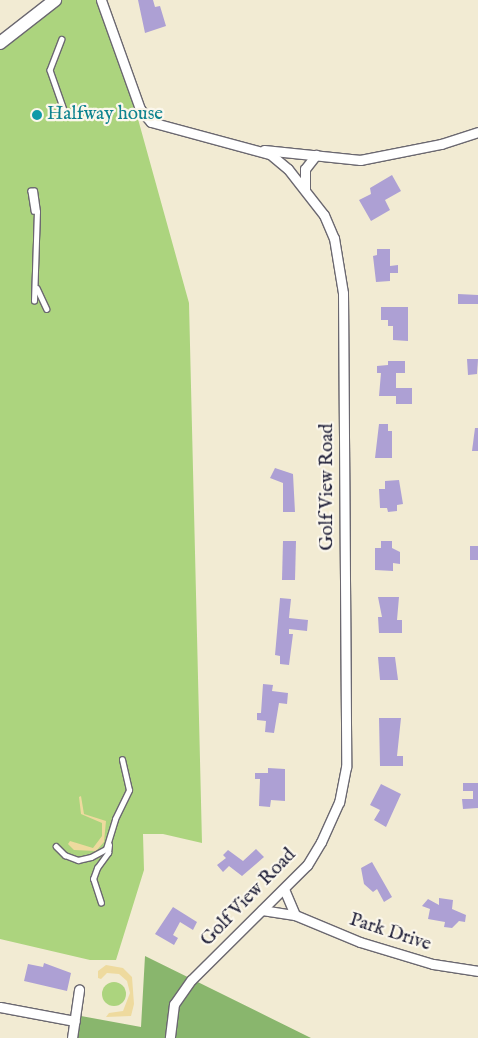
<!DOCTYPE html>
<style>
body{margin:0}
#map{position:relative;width:478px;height:1038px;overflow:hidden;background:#f2ebd3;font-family:"IM FELL English",serif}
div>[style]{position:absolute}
.green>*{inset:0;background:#acd47e}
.round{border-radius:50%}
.forest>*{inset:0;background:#89b66d}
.sand>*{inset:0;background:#eeda9e}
.building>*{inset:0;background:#ada0d4}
.roads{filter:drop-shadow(1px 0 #6b6870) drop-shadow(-1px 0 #6b6870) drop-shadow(0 1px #6b6870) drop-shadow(0 -1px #6b6870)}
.service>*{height:4.5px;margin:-2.25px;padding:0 2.25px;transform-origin:2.25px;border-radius:2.25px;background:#fff}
.minor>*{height:9px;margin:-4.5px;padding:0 4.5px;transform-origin:4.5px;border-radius:4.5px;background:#fff}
.secondary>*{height:12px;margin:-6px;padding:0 6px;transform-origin:6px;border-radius:6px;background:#fff}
.dots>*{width:14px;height:14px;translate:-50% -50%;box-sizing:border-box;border:2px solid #fbf7ec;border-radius:50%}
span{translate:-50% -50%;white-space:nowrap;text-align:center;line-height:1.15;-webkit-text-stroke:4.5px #fbf7ec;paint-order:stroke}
.culture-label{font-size:19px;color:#0d838f}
.left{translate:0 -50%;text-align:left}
.street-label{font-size:19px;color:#22223b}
</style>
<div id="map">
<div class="green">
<div style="clip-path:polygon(57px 0,105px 0,189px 303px,202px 843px,163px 834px,143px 834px,144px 870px,116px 960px,90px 960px,0 939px,0 43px)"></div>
<div class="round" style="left:102px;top:982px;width:24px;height:24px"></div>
</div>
<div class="forest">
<div style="clip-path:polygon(145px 956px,311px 1038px,77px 1038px,81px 1016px,141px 1027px)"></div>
</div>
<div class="sand">
<div style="clip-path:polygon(81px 796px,84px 814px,106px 821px,104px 842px,96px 851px,74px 850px,68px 844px,70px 841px,93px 848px,102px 836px,102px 823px,81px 814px,79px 797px)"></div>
<div style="clip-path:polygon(106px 965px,123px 968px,132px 977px,134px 1004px,131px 1016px,106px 1017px,109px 1013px,123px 1011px,130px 993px,127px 981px,119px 974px,107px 973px,101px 979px,98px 978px,98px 971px)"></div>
</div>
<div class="building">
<div style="clip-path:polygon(138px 0,153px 0,155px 7px,160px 6px,166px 26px,145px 33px)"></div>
<div class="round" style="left:31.5px;top:108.5px;width:11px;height:11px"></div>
<div style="clip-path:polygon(392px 175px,401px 191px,385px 200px,390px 210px,371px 221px,359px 200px,371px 194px,370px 188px)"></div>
<div style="clip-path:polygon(377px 249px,390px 249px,390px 266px,398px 265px,398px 273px,390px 273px,390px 281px,376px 282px,373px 256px,377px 255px)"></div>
<div style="clip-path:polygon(458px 294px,478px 295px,478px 304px,458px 304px)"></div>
<div style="clip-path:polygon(381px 307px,408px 307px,408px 341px,393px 340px,393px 326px,388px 326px,388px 320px,381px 320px)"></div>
<div style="clip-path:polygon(467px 359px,478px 359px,477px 374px,468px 375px)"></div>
<div style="clip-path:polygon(388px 361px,405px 361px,405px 373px,396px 373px,396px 388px,412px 388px,412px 404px,396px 404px,396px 396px,379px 396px,381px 373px,377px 373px,377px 366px,388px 365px)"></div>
<div style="clip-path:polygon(379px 424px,388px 424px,388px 431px,392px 431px,392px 458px,375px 458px)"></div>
<div style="clip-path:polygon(475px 428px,478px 428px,478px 451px,472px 451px)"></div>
<div style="clip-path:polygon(275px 468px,293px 474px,295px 512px,283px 512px,283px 483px,270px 478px)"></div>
<div style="clip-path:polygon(399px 480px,403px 504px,397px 505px,397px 511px,388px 512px,387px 508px,380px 508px,379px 489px,385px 489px,385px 481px)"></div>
<div style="clip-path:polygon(283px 541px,296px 541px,295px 580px,282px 580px)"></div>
<div style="clip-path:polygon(381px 541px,392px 541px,392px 548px,400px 552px,400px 564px,393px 563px,393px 571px,375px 570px,375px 548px,381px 548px)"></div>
<div style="clip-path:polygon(470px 546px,478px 546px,478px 560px,470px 560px)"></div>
<div style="clip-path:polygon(378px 597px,399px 597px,397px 620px,402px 620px,402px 633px,379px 633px,378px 617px,382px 617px)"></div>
<div style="clip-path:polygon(280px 598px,291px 599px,289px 618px,308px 620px,307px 631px,289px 629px,289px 634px,293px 634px,289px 665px,280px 664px,280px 656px,275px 655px)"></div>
<div style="clip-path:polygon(378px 657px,395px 657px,398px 680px,380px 680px)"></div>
<div style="clip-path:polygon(263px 684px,273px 685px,272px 691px,288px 693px,287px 704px,279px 703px,274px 733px,265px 732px,266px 721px,257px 720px,257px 713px,261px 713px)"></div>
<div style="clip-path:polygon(379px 718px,401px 718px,397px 756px,403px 756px,403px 766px,380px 766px)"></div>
<div style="clip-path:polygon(268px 768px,285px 769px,285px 801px,271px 800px,270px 807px,259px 806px,260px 779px,255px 779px,255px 773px,268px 773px)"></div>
<div style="clip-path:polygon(463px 783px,478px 783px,478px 808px,463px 809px,462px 799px,473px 799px,473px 791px,463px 791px)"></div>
<div style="clip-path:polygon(381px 784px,401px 794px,386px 827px,374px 820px,380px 810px,370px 805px)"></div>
<div style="clip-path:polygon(256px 849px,264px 857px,242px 876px,229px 866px,223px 872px,217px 865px,226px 858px,223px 855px,228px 850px,243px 861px)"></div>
<div style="clip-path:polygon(372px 862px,392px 897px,384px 902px,377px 889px,373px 892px,364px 884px,361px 868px)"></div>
<div style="clip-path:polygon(439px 898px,453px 900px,452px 909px,466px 915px,465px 922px,459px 921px,452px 928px,444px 927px,445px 922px,428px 919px,430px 909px,422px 906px,428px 899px,439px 905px)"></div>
<div style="clip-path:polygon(173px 907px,197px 922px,193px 930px,180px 922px,173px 935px,178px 938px,174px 945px,155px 934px)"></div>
<div style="clip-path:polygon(44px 963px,71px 973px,67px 991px,24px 981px,28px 964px,43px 967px)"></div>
</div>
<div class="roads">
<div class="service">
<div style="left:62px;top:39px;width:33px;rotate:111deg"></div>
<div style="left:50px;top:70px;width:42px;rotate:70.7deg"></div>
<div style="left:37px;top:288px;width:23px;rotate:65deg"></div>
<div style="left:34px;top:301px;width:89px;rotate:-88.1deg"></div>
<div style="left:37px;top:212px;width:21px;rotate:-98deg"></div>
<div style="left:34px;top:191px;width:3px;rotate:180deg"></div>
<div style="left:31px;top:191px;width:20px;rotate:81deg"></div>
<div style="left:56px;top:846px;width:13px;rotate:45deg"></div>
<div style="left:65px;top:855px;width:14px;rotate:21deg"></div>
<div style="left:78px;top:860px;width:13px;rotate:-13deg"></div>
<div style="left:91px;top:857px;width:17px;rotate:-28deg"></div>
<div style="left:106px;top:849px;width:31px;rotate:-73deg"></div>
<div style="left:115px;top:819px;width:32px;rotate:-64deg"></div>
<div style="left:129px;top:790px;width:31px;rotate:-103deg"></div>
<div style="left:101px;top:903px;width:25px;rotate:-108deg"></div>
<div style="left:93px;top:879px;width:12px;rotate:-70deg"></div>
<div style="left:97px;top:868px;width:19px;rotate:-54deg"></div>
<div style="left:108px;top:853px;width:8px;rotate:-83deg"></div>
</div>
<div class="minor">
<div style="left:101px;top:0;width:116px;rotate:70.3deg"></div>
<div style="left:140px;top:109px;width:17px;rotate:50deg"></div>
<div style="left:151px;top:122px;width:123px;rotate:15.1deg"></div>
<div style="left:270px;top:154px;width:23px;rotate:40deg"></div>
<div style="left:288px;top:169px;width:58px;rotate:52deg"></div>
<div style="left:324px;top:215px;width:25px;rotate:67deg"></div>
<div style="left:334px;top:238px;width:56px;rotate:80.7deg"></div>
<div style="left:343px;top:293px;width:474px;rotate:89.6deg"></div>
<div style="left:346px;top:767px;width:36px;rotate:101deg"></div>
<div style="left:339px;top:802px;width:44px;rotate:114.2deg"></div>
<div style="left:321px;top:842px;width:27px;rotate:121deg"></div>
<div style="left:307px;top:865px;width:163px;rotate:135.2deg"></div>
<div style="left:191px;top:980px;width:29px;rotate:125deg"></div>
<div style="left:174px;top:1004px;width:34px;rotate:97deg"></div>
<div style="left:264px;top:150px;width:97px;rotate:5.9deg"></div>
<div style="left:360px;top:160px;width:83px;rotate:-11.2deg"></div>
<div style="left:441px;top:144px;width:39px;rotate:-18deg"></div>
<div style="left:305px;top:189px;width:20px;rotate:-90deg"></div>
<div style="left:305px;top:169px;width:18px;rotate:-52deg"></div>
<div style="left:284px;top:889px;width:28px;rotate:67deg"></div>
<div style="left:262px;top:910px;width:33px;rotate:9deg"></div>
<div style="left:295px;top:915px;width:70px;rotate:22.6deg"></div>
<div style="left:360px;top:942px;width:76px;rotate:16.8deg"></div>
<div style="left:433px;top:964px;width:46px;rotate:8.8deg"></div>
<div style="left:0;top:1007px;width:76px;rotate:10.6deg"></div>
<div style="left:72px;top:1038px;width:49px;rotate:-81.7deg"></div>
</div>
<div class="secondary">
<div style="left:0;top:43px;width:70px;rotate:-38deg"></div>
</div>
</div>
<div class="dots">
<div style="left:37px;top:115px;background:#0f9aa8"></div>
</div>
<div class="culture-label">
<span class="left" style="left:47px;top:115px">Halfway house</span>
</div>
<div class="street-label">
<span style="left:328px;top:487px;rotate:-90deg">Golf View Road</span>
<span style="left:249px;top:898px;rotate:-46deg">Golf View Road</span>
<span style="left:390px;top:933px;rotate:18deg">Park Drive</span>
</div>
</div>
